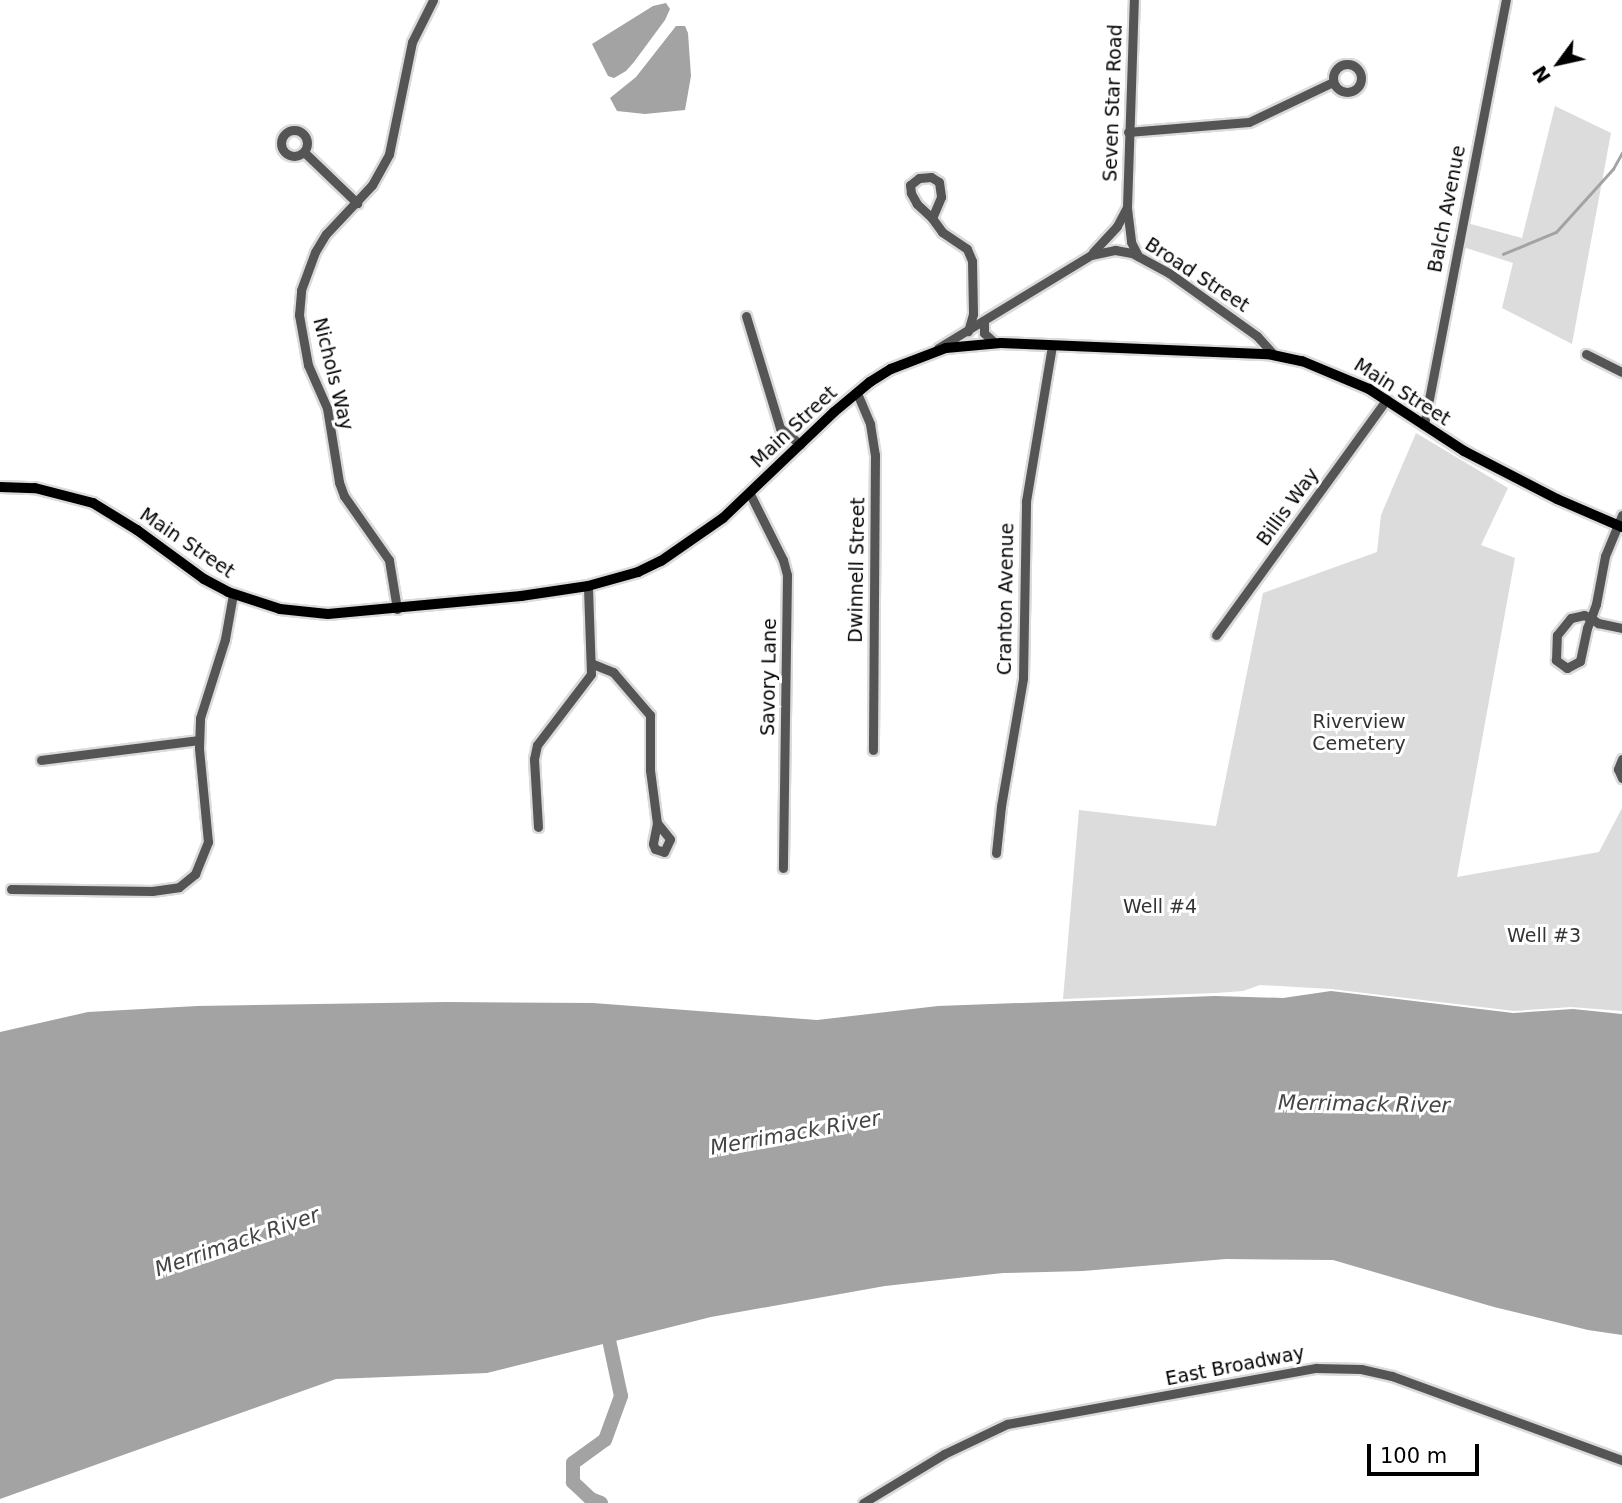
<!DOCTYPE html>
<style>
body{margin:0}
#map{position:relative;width:1622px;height:1503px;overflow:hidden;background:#fff;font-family:"DejaVu Sans",sans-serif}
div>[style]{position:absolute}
.green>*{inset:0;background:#dcdcdc}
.water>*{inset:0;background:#a3a3a3}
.stream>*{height:2.5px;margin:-1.25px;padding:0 1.25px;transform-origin:1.25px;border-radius:1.25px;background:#a3a3a3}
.river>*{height:14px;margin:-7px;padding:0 7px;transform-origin:7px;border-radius:7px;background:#a3a3a3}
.roads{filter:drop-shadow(2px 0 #dbdbdb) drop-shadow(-2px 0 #dbdbdb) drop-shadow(0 2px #dbdbdb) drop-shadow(0 -2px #dbdbdb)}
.minor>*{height:9px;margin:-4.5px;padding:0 4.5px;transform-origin:4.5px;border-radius:4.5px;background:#555}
.minor>.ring{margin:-4.5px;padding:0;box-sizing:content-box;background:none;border:9px solid #555;border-radius:50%}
.major>*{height:10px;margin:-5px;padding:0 5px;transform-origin:5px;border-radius:5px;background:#000}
span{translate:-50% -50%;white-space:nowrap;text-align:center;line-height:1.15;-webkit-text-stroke:6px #fff;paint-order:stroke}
.street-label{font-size:19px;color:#000}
.park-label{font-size:19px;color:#333}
.water-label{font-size:21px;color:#444;font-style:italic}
.north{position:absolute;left:1524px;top:28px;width:70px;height:70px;-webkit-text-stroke:5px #fff;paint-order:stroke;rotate:237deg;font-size:19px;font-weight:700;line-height:28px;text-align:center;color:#000}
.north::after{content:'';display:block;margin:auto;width:24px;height:32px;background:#000;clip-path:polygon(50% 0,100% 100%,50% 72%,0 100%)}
.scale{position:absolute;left:1367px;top:1444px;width:112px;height:32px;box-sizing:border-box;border:4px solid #000;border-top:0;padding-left:9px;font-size:21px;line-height:24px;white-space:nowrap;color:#000;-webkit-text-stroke:5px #fff;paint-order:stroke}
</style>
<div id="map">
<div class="green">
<div style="clip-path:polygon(1555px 106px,1611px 133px,1572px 344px,1502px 308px,1513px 263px,1463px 247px,1467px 223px,1522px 238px)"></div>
<div style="clip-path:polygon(1416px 433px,1508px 488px,1481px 545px,1515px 558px,1457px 877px,1599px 852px,1622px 808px,1622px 1011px,1571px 1007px,1514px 1011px,1331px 989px,1260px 985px,1243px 991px,1216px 993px,1063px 999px,1079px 810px,1216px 826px,1263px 593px,1377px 552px,1381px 515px)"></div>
</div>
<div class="water">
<div style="clip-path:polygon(666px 3px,670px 9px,665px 20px,634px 62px,626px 71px,614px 78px,608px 76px,592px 44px,653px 6px)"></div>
<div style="clip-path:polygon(676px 26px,685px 26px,688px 33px,691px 76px,685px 110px,645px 114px,617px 111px,610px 98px,636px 77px)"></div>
<div style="clip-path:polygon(1331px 991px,1513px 1013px,1573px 1009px,1622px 1014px,1622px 1335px,1588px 1330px,1494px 1307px,1333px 1260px,1226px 1259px,1083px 1271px,1003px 1273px,885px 1286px,711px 1317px,487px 1373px,336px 1379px,0 1499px,0 1032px,88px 1012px,197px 1006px,446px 1002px,593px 1003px,817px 1020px,938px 1006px,1215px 996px,1283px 998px)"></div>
</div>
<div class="stream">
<div style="left:1503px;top:254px;width:57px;rotate:-22.5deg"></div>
<div style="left:1556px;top:232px;width:85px;rotate:-47.9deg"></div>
<div style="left:1613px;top:169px;width:18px;rotate:-61deg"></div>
</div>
<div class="river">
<div style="left:601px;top:1503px;width:11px;rotate:-158deg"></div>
<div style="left:591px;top:1499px;width:25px;rotate:-137deg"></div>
<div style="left:573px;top:1482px;width:19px;rotate:-90deg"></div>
<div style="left:573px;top:1463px;width:39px;rotate:-36deg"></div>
<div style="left:605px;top:1440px;width:47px;rotate:-70deg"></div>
<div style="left:621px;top:1396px;width:72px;rotate:-102.1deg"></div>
</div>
<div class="roads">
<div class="minor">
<div class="ring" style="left:1333px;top:64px;width:19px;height:19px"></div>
<div class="ring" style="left:281px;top:130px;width:17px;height:17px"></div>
<div style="left:1128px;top:132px;width:121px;rotate:-4.7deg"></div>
<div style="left:1249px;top:122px;width:93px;rotate:-25.5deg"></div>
<div style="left:304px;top:152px;width:74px;rotate:43.9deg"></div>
<div style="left:1127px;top:208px;width:34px;rotate:83deg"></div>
<div style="left:1131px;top:242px;width:16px;rotate:63deg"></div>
<div style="left:932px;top:218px;width:21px;rotate:-137deg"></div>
<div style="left:917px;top:204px;width:13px;rotate:-119deg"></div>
<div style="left:911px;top:193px;width:8px;rotate:-97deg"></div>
<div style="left:910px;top:185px;width:11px;rotate:-38deg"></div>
<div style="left:919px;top:178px;width:12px;rotate:-5deg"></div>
<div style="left:931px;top:177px;width:9px;rotate:32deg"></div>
<div style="left:939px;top:182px;width:15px;rotate:82deg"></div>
<div style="left:941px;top:197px;width:23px;rotate:113deg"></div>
<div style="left:932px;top:218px;width:17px;rotate:54deg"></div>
<div style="left:942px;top:232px;width:30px;rotate:34deg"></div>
<div style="left:967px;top:249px;width:13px;rotate:67deg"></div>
<div style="left:972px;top:261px;width:53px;rotate:88.9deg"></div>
<div style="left:973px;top:314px;width:18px;rotate:106deg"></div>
<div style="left:1093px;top:252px;width:35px;rotate:-47deg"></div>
<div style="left:1117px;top:226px;width:21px;rotate:-62deg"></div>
<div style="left:1127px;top:207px;width:207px;rotate:-88.1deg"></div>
<div style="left:746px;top:316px;width:117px;rotate:73.1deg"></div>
<div style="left:780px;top:428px;width:26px;rotate:39deg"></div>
<div style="left:984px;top:321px;width:12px;rotate:90deg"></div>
<div style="left:984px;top:333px;width:15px;rotate:42deg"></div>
<div style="left:938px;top:348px;width:179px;rotate:-31.3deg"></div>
<div style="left:1091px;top:255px;width:25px;rotate:-12deg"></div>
<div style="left:1115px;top:250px;width:17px;rotate:10deg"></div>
<div style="left:1132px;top:253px;width:42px;rotate:28.4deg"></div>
<div style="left:1169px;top:273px;width:108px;rotate:35.6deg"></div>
<div style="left:1257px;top:336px;width:25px;rotate:48deg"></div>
<div style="left:1586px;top:354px;width:40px;rotate:26.6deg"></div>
<div style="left:857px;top:393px;width:34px;rotate:67deg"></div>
<div style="left:870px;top:424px;width:31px;rotate:81deg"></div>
<div style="left:875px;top:455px;width:295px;rotate:90.4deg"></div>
<div style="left:1424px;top:425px;width:433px;rotate:-79.1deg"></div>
<div style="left:750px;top:494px;width:74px;rotate:63.4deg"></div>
<div style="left:783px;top:560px;width:16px;rotate:75deg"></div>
<div style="left:787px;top:575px;width:293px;rotate:90.8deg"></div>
<div style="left:1622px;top:515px;width:44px;rotate:112.5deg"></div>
<div style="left:1605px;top:556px;width:49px;rotate:100.6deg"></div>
<div style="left:1596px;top:604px;width:15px;rotate:110deg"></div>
<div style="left:1591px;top:618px;width:11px;rotate:112deg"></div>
<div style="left:1587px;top:628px;width:34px;rotate:102deg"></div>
<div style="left:1580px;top:661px;width:15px;rotate:152deg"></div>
<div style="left:1567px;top:668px;width:14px;rotate:-144deg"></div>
<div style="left:1556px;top:660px;width:25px;rotate:-88deg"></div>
<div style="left:1557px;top:635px;width:22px;rotate:-51deg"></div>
<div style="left:1571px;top:618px;width:13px;rotate:-13deg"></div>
<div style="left:1584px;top:615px;width:8px;rotate:23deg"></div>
<div style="left:1591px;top:618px;width:9px;rotate:36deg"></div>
<div style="left:1598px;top:623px;width:25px;rotate:12deg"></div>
<div style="left:397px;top:609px;width:50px;rotate:-99.3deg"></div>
<div style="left:389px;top:560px;width:78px;rotate:-125.1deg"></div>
<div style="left:344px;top:496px;width:15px;rotate:-110deg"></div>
<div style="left:339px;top:482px;width:75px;rotate:-99.2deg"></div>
<div style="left:327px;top:408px;width:47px;rotate:-113.8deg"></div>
<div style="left:308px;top:365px;width:51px;rotate:-100.2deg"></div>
<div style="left:299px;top:315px;width:25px;rotate:-85deg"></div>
<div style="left:301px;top:290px;width:40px;rotate:-69.8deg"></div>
<div style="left:315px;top:252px;width:21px;rotate:-59deg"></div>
<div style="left:326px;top:234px;width:67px;rotate:-46.8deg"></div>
<div style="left:372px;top:185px;width:35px;rotate:-61deg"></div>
<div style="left:389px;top:154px;width:114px;rotate:-78.4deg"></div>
<div style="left:412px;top:42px;width:47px;rotate:-63.4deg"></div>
<div style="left:1216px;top:635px;width:291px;rotate:-54.1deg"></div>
<div style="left:593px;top:664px;width:22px;rotate:22deg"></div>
<div style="left:613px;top:672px;width:57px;rotate:49.3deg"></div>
<div style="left:650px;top:715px;width:55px;rotate:90deg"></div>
<div style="left:650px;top:770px;width:53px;rotate:82.5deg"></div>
<div style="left:657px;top:823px;width:21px;rotate:101deg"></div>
<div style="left:653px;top:844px;width:5px;rotate:68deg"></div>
<div style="left:655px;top:849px;width:9px;rotate:18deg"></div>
<div style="left:664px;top:852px;width:14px;rotate:-65deg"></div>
<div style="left:670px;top:839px;width:21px;rotate:-129deg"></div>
<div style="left:1622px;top:759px;width:11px;rotate:112deg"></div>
<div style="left:1618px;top:769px;width:10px;rotate:66deg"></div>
<div style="left:41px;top:760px;width:159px;rotate:-7.2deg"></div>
<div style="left:538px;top:827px;width:68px;rotate:-93.4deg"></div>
<div style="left:534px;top:759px;width:14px;rotate:-78deg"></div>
<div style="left:537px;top:745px;width:89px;rotate:-52.7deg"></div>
<div style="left:591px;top:674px;width:88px;rotate:-92deg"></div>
<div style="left:996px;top:853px;width:47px;rotate:-83.9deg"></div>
<div style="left:1001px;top:806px;width:130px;rotate:-80.2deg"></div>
<div style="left:1023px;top:678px;width:177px;rotate:-89deg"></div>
<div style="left:1026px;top:501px;width:158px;rotate:-80.5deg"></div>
<div style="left:11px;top:889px;width:141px;rotate:0.8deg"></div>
<div style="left:152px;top:891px;width:27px;rotate:-8deg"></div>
<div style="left:179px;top:887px;width:21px;rotate:-39deg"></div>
<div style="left:195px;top:874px;width:35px;rotate:-68deg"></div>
<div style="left:208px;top:842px;width:94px;rotate:-95.5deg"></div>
<div style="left:199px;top:748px;width:30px;rotate:-88deg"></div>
<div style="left:200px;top:718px;width:83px;rotate:-72.4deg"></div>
<div style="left:225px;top:639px;width:46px;rotate:-79.9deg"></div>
<div style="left:863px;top:1503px;width:95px;rotate:-31.2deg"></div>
<div style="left:944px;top:1454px;width:70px;rotate:-25.5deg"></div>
<div style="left:1007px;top:1424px;width:314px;rotate:-10.3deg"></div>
<div style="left:1316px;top:1368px;width:45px;rotate:1.3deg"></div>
<div style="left:1361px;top:1369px;width:32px;rotate:13deg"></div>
<div style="left:1392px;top:1376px;width:245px;rotate:20.1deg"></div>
</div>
<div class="major">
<div style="left:0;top:487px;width:35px;rotate:2deg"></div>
<div style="left:35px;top:488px;width:60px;rotate:14.5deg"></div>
<div style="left:93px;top:503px;width:52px;rotate:31.5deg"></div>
<div style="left:137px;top:530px;width:83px;rotate:36.2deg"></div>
<div style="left:204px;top:579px;width:27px;rotate:28deg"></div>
<div style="left:228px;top:592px;width:55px;rotate:18.1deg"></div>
<div style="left:280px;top:609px;width:48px;rotate:5.9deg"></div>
<div style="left:328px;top:614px;width:194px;rotate:-5.3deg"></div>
<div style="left:521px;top:596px;width:68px;rotate:-8.5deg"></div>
<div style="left:588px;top:586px;width:52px;rotate:-15.6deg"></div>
<div style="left:638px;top:572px;width:25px;rotate:-26deg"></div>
<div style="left:661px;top:561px;width:75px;rotate:-34.7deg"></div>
<div style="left:723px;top:518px;width:153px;rotate:-43.7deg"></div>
<div style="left:834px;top:412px;width:47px;rotate:-39.8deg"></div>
<div style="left:870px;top:382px;width:25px;rotate:-32deg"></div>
<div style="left:891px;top:369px;width:59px;rotate:-20.9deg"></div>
<div style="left:946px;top:348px;width:55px;rotate:-5.2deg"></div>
<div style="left:1001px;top:343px;width:267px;rotate:2.4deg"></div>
<div style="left:1268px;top:354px;width:35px;rotate:12deg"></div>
<div style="left:1302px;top:361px;width:73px;rotate:22.7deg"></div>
<div style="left:1369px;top:389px;width:113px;rotate:33.1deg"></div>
<div style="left:1464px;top:451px;width:105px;rotate:27.3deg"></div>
<div style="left:1557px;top:499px;width:71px;rotate:23.3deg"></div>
</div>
</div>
<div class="street-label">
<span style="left:1113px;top:103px;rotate:-88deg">Seven Star Road</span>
<span style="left:1447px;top:209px;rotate:-79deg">Balch Avenue</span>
<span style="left:1197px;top:275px;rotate:33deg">Broad Street</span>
<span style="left:333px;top:374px;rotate:76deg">Nichols Way</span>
<span style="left:1402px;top:392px;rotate:32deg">Main Street</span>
<span style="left:794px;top:427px;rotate:-43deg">Main Street</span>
<span style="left:1288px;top:507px;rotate:-54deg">Billis Way</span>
<span style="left:187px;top:543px;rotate:34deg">Main Street</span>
<span style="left:857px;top:570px;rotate:-89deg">Dwinnell Street</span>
<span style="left:1006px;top:599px;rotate:-89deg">Cranton Avenue</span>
<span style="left:769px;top:677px;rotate:-89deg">Savory Lane</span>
<span style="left:1235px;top:1366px;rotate:-11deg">East Broadway</span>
</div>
<div class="park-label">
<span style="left:1359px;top:733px">Riverview<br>Cemetery</span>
<span style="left:1160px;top:907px">Well #4</span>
<span style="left:1544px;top:936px">Well #3</span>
</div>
<div class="water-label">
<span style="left:1364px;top:1104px;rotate:1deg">Merrimack River</span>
<span style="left:795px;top:1133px;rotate:-10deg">Merrimack River</span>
<span style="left:237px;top:1242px;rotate:-19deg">Merrimack River</span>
</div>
<div class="north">N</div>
<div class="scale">100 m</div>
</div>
